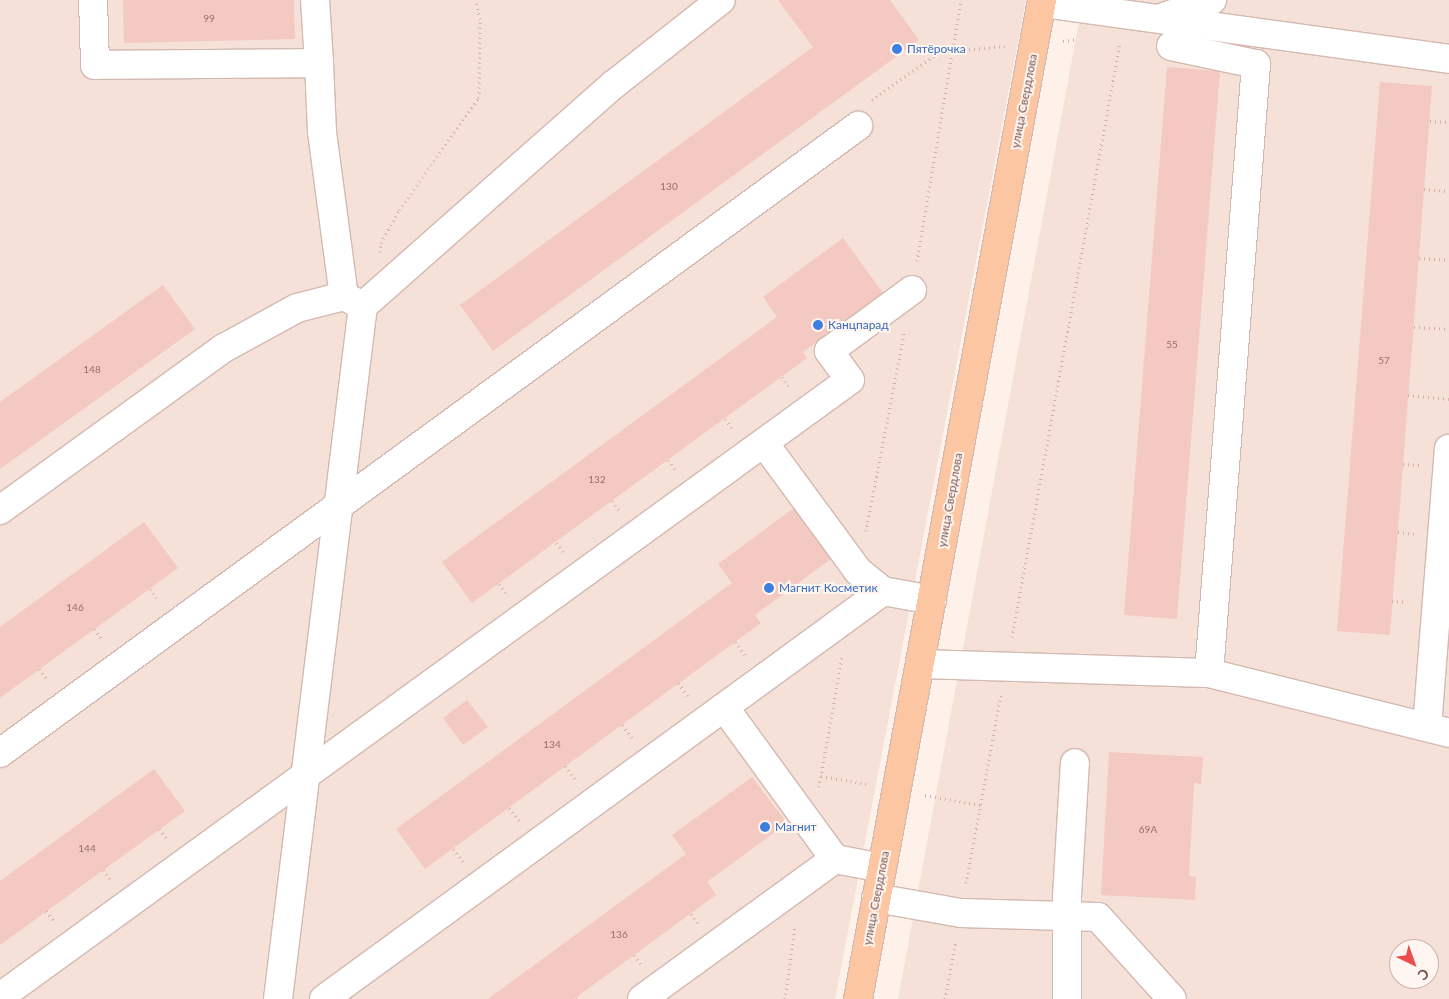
<!DOCTYPE html>
<html>
<head>
<meta charset="utf-8">
<style>
  body { margin:0 }
  #map { position:relative; width:1449px; height:999px; overflow:hidden; background:#fdf1ea; font-family:Lato,sans-serif }
  div>[style] { position:absolute }
  .residential>* { inset:0; background:#f5e1d8 }
  .building>* { inset:0; background:#f3c9c1 }
  .path>* { height:3px; margin-top:-1.5px; transform-origin:0; background:repeating-linear-gradient(90deg,#d9aca3 0 1px,transparent 0 5px) }
  .roads { filter:drop-shadow(1px 0 #d3b9b1) drop-shadow(-1px 0 #d3b9b1) drop-shadow(0 1px #d3b9b1) drop-shadow(0 -1px #d3b9b1) }
  .minor>* { height:28px; margin:-14px; padding:0 14px; transform-origin:14px; border-radius:14px; background:#fff }
  .major>* { height:28px; margin:-14px; padding:0 14px; transform-origin:14px; border-radius:14px; background:#fcc6a2 }
  .dots>* { width:14px; height:14px; translate:-50% -50%; box-sizing:border-box; border:2px solid #fff6f1; border-radius:50% }
  span { translate:-50% -50%; white-space:nowrap; text-align:center; line-height:1.15; -webkit-text-stroke:4px #fff6f1; paint-order:stroke }
  .number-label { font-size:10px; color:#987069 }
  .number-label span { -webkit-text-stroke-width:0 }
  .shop-label { font-size:12px; color:#366cbe }
  .left { translate:0 -50%; text-align:left }
  .street-label { font-size:12px; color:#79524c }
  .north { position:absolute; left:1389px; top:939px; width:50px; height:50px; box-sizing:border-box; background:#fff6f1; border:1px solid #c9b4af; border-radius:50%; rotate:138deg; font-size:14px; font-weight:700; line-height:20px; text-align:center; color:#79524c }
  .north::after { content:''; display:block; margin:auto; width:18px; height:22px; background:#e84e4e; clip-path:polygon(50% 0,100% 100%,50% 72%,0 100%) }
</style>
</head>
<body>
<div id="map">
  <div class="residential">
    <i style="clip-path:polygon(0 0,1026px 0,835px 999px,0 999px)"></i>
    <i style="clip-path:polygon(evenodd,1083px 0,1449px 0,1449px 999px,898px 999px,1083px 0,1399px 949px,1429px 949px,1429px 979px,1399px 979px,1399px 949px)"></i>
  </div>
  <div class="building">
    <i style="clip-path:polygon(123px 0,294px 0,295px 39px,124px 43px)"></i>
    <i style="clip-path:polygon(778px 0,890px 0,919px 40px,493px 351px,460px 305px,813px 47px)"></i>
    <i style="clip-path:polygon(1167px 67px,1220px 71px,1177px 619px,1124px 615px)"></i>
    <i style="clip-path:polygon(1380px 82px,1432px 86px,1390px 635px,1337px 631px)"></i>
    <i style="clip-path:polygon(843px 238px,883px 293px,803px 352px,807px 358px,472px 603px,442px 562px,777px 317px,763px 297px)"></i>
    <i style="clip-path:polygon(163px 285px,195px 329px,0 469px,0 402px)"></i>
    <i style="clip-path:polygon(798px 505px,835px 556px,755px 615px,761px 623px,425px 869px,396px 829px,732px 583px,718px 564px)"></i>
    <i style="clip-path:polygon(144px 522px,178px 568px,0 698px,0 627px)"></i>
    <i style="clip-path:polygon(467px 700px,488px 727px,463px 745px,443px 718px)"></i>
    <i style="clip-path:polygon(1109px 752px,1203px 757px,1201px 784px,1194px 783px,1189px 876px,1196px 877px,1195px 900px,1101px 895px)"></i>
    <i style="clip-path:polygon(154px 769px,185px 811px,0 945px,0 881px)"></i>
    <i style="clip-path:polygon(752px 777px,787px 823px,707px 882px,716px 895px,574px 999px,488px 999px,686px 854px,672px 835px)"></i>
  </div>
  <div class="path">
    <i style="left:1063px;top:41px;width:14px;rotate:-8deg"></i>
    <i style="left:872px;top:100px;width:82px;rotate:-35.6deg"></i>
    <i style="left:939px;top:52px;width:66px;rotate:-5.2deg"></i>
    <i style="left:1430px;top:121px;width:19px;rotate:3deg"></i>
    <i style="left:1424px;top:189px;width:25px;rotate:5deg"></i>
    <i style="left:380px;top:252px;width:9px;rotate:-84deg"></i>
    <i style="left:381px;top:243px;width:38px;rotate:-61deg"></i>
    <i style="left:399px;top:210px;width:138px;rotate:-54.5deg"></i>
    <i style="left:479px;top:98px;width:79px;rotate:-89.3deg"></i>
    <i style="left:480px;top:19px;width:19px;rotate:-102deg"></i>
    <i style="left:1419px;top:258px;width:30px;rotate:4deg"></i>
    <i style="left:917px;top:261px;width:265px;rotate:-80.4deg"></i>
    <i style="left:1414px;top:327px;width:35px;rotate:3deg"></i>
    <i style="left:782px;top:377px;width:14px;rotate:56deg"></i>
    <i style="left:1408px;top:395px;width:41px;rotate:5.6deg"></i>
    <i style="left:725px;top:419px;width:14px;rotate:54deg"></i>
    <i style="left:668px;top:460px;width:12px;rotate:55deg"></i>
    <i style="left:1403px;top:464px;width:17px;rotate:3deg"></i>
    <i style="left:612px;top:501px;width:12px;rotate:55deg"></i>
    <i style="left:866px;top:531px;width:202px;rotate:-79.1deg"></i>
    <i style="left:1398px;top:532px;width:16px;rotate:7deg"></i>
    <i style="left:556px;top:543px;width:11px;rotate:52deg"></i>
    <i style="left:499px;top:584px;width:12px;rotate:55deg"></i>
    <i style="left:150px;top:589px;width:14px;rotate:56deg"></i>
    <i style="left:1392px;top:601px;width:15px;rotate:4deg"></i>
    <i style="left:94px;top:629px;width:15px;rotate:53deg"></i>
    <i style="left:1012px;top:637px;width:604px;rotate:-79.7deg"></i>
    <i style="left:735px;top:642px;width:17px;rotate:54deg"></i>
    <i style="left:39px;top:669px;width:15px;rotate:53deg"></i>
    <i style="left:678px;top:683px;width:17px;rotate:54deg"></i>
    <i style="left:622px;top:725px;width:16px;rotate:52deg"></i>
    <i style="left:565px;top:766px;width:17px;rotate:54deg"></i>
    <i style="left:821px;top:776px;width:47px;rotate:9.9deg"></i>
    <i style="left:819px;top:787px;width:132px;rotate:-80deg"></i>
    <i style="left:925px;top:795px;width:56px;rotate:10.3deg"></i>
    <i style="left:509px;top:808px;width:16px;rotate:52deg"></i>
    <i style="left:159px;top:829px;width:14px;rotate:51deg"></i>
    <i style="left:453px;top:849px;width:16px;rotate:52deg"></i>
    <i style="left:103px;top:870px;width:14px;rotate:54deg"></i>
    <i style="left:966px;top:883px;width:191px;rotate:-79.5deg"></i>
    <i style="left:46px;top:911px;width:15px;rotate:53deg"></i>
    <i style="left:691px;top:914px;width:12px;rotate:55deg"></i>
    <i style="left:634px;top:955px;width:12px;rotate:55deg"></i>
    <i style="left:577px;top:997px;width:3px;rotate:45deg"></i>
    <i style="left:785px;top:999px;width:74px;rotate:-82.2deg"></i>
    <i style="left:945px;top:999px;width:59px;rotate:-79.3deg"></i>
  </div>
  <div class="roads">
    <div class="minor">
      <i style="left:93px;top:0;width:65px;rotate:88.2deg"></i>
      <i style="left:95px;top:65px;width:224px;rotate:-0.5deg"></i>
      <i style="left:319px;top:63px;width:63px;rotate:-93.6deg"></i>
      <i style="left:1042px;top:3px;width:411px;rotate:7.8deg"></i>
      <i style="left:1164px;top:17px;width:51px;rotate:-19.5deg"></i>
      <i style="left:1171px;top:46px;width:87px;rotate:12deg"></i>
      <i style="left:1256px;top:64px;width:611px;rotate:94.41deg"></i>
      <i style="left:319px;top:63px;width:69px;rotate:87.5deg"></i>
      <i style="left:322px;top:132px;width:165px;rotate:82.4deg"></i>
      <i style="left:764px;top:443px;width:159px;rotate:53.7deg"></i>
      <i style="left:858px;top:571px;width:32px;rotate:39deg"></i>
      <i style="left:883px;top:591px;width:50px;rotate:10.4deg"></i>
      <i style="left:0;top:510px;width:276px;rotate:-35.9deg"></i>
      <i style="left:224px;top:348px;width:83px;rotate:-28.7deg"></i>
      <i style="left:297px;top:308px;width:49px;rotate:-14.3deg"></i>
      <i style="left:344px;top:296px;width:21px;rotate:28deg"></i>
      <i style="left:920px;top:664px;width:289px;rotate:1.8deg"></i>
      <i style="left:1209px;top:673px;width:247px;rotate:14deg"></i>
      <i style="left:724px;top:707px;width:188px;rotate:53.9deg"></i>
      <i style="left:835px;top:859px;width:48px;rotate:10.8deg"></i>
      <i style="left:1427px;top:727px;width:279px;rotate:-85.5deg"></i>
      <i style="left:0;top:753px;width:1063px;rotate:-36.16deg"></i>
      <i style="left:876px;top:898px;width:86px;rotate:10deg"></i>
      <i style="left:961px;top:913px;width:137px;rotate:1.7deg"></i>
      <i style="left:1098px;top:917px;width:110px;rotate:47.9deg"></i>
      <i style="left:0;top:997px;width:1050px;rotate:-35.98deg"></i>
      <i style="left:850px;top:380px;width:36px;rotate:-126deg"></i>
      <i style="left:829px;top:351px;width:103px;rotate:-36.3deg"></i>
      <i style="left:278px;top:999px;width:698px;rotate:-83.01deg"></i>
      <i style="left:363px;top:306px;width:334px;rotate:-41.5deg"></i>
      <i style="left:613px;top:85px;width:137px;rotate:-38.2deg"></i>
      <i style="left:324px;top:999px;width:692px;rotate:-36.12deg"></i>
      <i style="left:642px;top:999px;width:238px;rotate:-36deg"></i>
      <i style="left:1067px;top:999px;width:103px;rotate:-90deg"></i>
      <i style="left:1067px;top:896px;width:133px;rotate:-86.6deg"></i>
    </div>
    <div class="major">
      <i style="left:858px;top:999px;width:1016px;rotate:-79.56deg"></i>
    </div>
  </div>
  <div class="dots">
    <i style="left:897px;top:49px;background:#3f7fe0"></i>
    <i style="left:818px;top:325px;background:#3f7fe0"></i>
    <i style="left:769px;top:588px;background:#3f7fe0"></i>
    <i style="left:765px;top:827px;background:#3f7fe0"></i>
  </div>
  <div class="number-label">
    <span style="left:209px;top:19px">99</span>
    <span style="left:669px;top:187px">130</span>
    <span style="left:1172px;top:345px">55</span>
    <span style="left:1384px;top:361px">57</span>
    <span style="left:92px;top:370px">148</span>
    <span style="left:597px;top:480px">132</span>
    <span style="left:75px;top:608px">146</span>
    <span style="left:552px;top:745px">134</span>
    <span style="left:1148px;top:830px">69А</span>
    <span style="left:87px;top:849px">144</span>
    <span style="left:619px;top:935px">136</span>
  </div>
  <div class="shop-label">
    <span class="left" style="left:907px;top:49px">Пятёрочка</span>
    <span class="left" style="left:828px;top:325px">Канцпарад</span>
    <span class="left" style="left:779px;top:588px">Магнит Косметик</span>
    <span class="left" style="left:775px;top:827px">Магнит</span>
  </div>
  <div class="street-label">
    <span style="left:1024px;top:101px;rotate:-79deg">улица Свердлова</span>
    <span style="left:950px;top:500px;rotate:-80deg">улица Свердлова</span>
    <span style="left:876px;top:898px;rotate:-79deg">улица Свердлова</span>
  </div>
  <div class="north">С</div>
</div>
</body>
</html>
